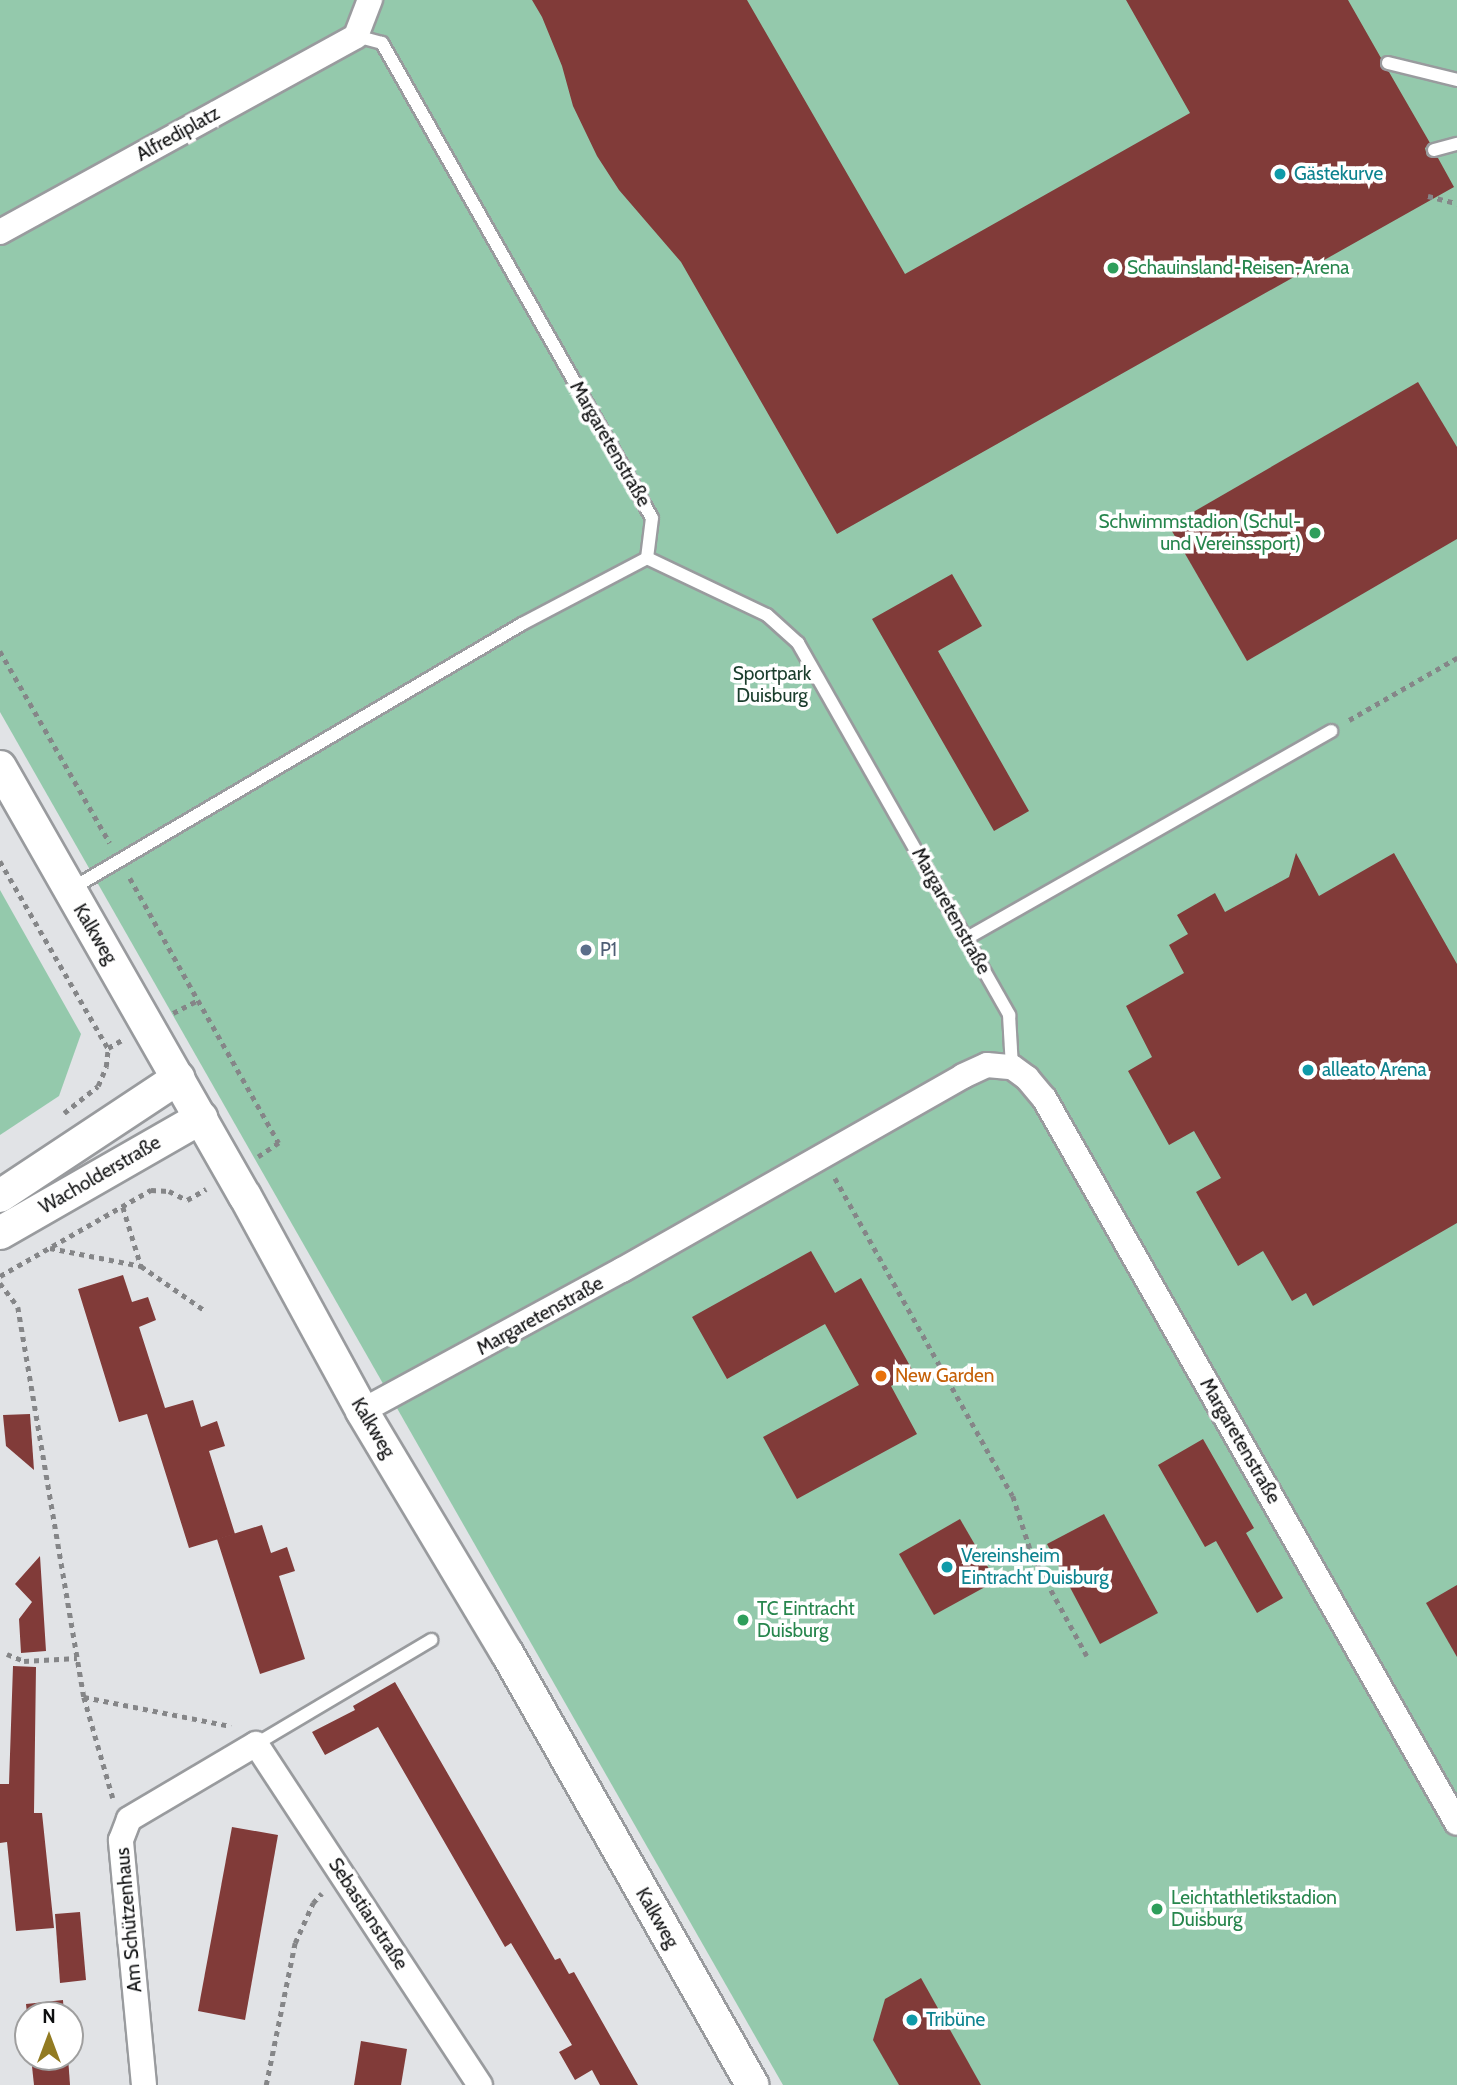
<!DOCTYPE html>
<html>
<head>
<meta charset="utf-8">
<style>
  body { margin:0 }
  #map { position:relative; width:1457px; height:2085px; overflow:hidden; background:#e1e3e6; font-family:Cabin,sans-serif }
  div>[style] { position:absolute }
  .green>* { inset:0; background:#94c9ac }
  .building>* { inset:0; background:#813b39 }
  .path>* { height:4.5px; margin-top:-2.25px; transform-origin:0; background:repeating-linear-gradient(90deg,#858688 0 5px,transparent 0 10px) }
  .roads { filter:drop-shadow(2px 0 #999b9e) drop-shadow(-2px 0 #999b9e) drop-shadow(0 2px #999b9e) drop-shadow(0 -2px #999b9e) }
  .service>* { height:12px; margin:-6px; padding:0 6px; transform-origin:6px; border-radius:6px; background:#fff }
  .minor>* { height:24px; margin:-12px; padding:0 12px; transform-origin:12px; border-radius:12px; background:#fff }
  .tertiary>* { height:32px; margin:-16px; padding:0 16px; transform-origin:16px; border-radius:16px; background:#fff }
  .dots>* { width:19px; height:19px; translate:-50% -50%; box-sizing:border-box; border:4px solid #fff; border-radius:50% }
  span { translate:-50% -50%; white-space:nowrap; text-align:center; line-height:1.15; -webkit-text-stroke:7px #fff; paint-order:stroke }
  .street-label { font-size:19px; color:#0e0f10 }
  .culture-label { font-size:19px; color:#0d838f }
  .left { translate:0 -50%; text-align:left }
  .leisure-label { font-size:19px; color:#27864d }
  .right { translate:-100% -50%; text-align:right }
  .park-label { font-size:19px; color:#193c2b }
  .service-label { font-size:19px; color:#4e5e75 }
  .food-label { font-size:19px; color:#c56008 }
  .north { position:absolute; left:14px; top:2001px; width:70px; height:70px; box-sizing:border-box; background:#fff; border:2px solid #9f9f9f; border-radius:50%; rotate:0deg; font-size:19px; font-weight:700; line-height:28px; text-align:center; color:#0e0f10 }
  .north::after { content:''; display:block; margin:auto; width:24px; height:32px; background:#927b22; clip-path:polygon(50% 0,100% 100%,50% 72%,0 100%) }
</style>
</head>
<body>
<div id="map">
  <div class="green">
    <i style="clip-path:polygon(0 0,1457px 0,1457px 2085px,783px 2085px,0 712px)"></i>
    <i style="clip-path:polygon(0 890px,81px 1034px,59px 1096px,0 1135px)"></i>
  </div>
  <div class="building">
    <i style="clip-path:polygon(532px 0,747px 0,905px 274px,1190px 113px,1126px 0,1348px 0,1381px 58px,1380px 66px,1389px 72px,1430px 143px,1425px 148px,1427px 156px,1438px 158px,1454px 187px,837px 534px,681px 262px,619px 190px,597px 156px,573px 106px,562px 66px,542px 17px)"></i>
    <i style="clip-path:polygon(1418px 382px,1457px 447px,1457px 539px,1247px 661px,1169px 526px)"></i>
    <i style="clip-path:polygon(952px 574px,982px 626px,938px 651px,1029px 811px,994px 831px,872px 619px)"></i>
    <i style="clip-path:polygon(1296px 853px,1319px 896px,1394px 853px,1457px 964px,1457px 1223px,1313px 1306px,1306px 1293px,1292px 1301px,1263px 1251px,1238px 1266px,1196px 1192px,1221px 1178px,1194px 1131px,1169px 1145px,1128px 1071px,1152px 1057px,1126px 1006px,1184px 973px,1169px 945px,1188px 934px,1177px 915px,1215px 893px,1225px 912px,1289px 877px)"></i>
    <i style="clip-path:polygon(811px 1251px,835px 1293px,861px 1278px,914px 1373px,891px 1386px,917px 1434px,797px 1499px,763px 1437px,859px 1385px,825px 1324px,727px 1379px,692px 1317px)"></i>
    <i style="clip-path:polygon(123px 1275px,132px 1302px,148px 1297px,156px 1320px,139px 1327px,165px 1408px,193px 1400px,201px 1427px,217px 1421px,225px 1446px,209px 1451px,235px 1534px,189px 1548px,147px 1414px,119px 1422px,78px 1289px)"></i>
    <i style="clip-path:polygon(30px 1414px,34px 1470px,6px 1446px,3px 1415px)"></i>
    <i style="clip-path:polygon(1203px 1439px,1254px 1528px,1246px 1533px,1283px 1598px,1257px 1613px,1216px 1541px,1205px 1547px,1158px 1465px)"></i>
    <i style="clip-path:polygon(1104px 1514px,1158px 1613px,1100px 1644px,1047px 1544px)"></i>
    <i style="clip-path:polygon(960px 1519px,996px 1581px,934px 1615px,899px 1554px)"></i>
    <i style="clip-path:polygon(262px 1525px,271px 1553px,287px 1547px,295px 1571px,279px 1576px,305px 1659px,260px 1674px,217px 1539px)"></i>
    <i style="clip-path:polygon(40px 1556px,46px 1651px,21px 1653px,19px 1619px,32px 1602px,15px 1584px)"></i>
    <i style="clip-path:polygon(1457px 1585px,1457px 1657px,1426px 1603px)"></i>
    <i style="clip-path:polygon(13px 1666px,36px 1667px,34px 1813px,42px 1813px,54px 1928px,16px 1931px,7px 1842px,0 1843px,0 1784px,9px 1784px)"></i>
    <i style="clip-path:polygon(395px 1682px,555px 1960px,560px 1958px,569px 1974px,574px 1972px,638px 2085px,600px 2085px,592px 2070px,575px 2080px,559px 2052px,572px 2045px,511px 1943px,505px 1947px,378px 1727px,325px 1755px,312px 1732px,355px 1710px,353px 1706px)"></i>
    <i style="clip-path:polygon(232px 1827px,278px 1835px,245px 2020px,198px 2011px)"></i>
    <i style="clip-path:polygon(80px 1912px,86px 1980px,60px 1983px,55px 1914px)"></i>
    <i style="clip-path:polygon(921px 1978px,981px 2085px,899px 2085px,873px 2040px,885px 1999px)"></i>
    <i style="clip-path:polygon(63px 2000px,64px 2015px,28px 2015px,28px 2023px,26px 2004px)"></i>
    <i style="clip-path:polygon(361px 2041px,407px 2049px,401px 2085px,354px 2085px)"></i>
    <i style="clip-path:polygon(31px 2057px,68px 2057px,70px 2085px,34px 2085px)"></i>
  </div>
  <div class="path">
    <i style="left:1428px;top:196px;width:30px;rotate:14deg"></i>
    <i style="left:0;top:651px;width:221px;rotate:60.2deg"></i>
    <i style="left:1349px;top:720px;width:125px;rotate:-29.9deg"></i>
    <i style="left:0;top:861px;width:216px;rotate:60deg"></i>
    <i style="left:130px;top:878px;width:140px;rotate:60.9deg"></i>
    <i style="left:173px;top:1013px;width:28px;rotate:-27deg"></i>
    <i style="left:198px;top:1000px;width:164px;rotate:60.5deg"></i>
    <i style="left:279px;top:1143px;width:25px;rotate:146deg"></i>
    <i style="left:64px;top:1113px;width:43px;rotate:-38.5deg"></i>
    <i style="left:98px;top:1086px;width:21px;rotate:-67deg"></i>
    <i style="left:106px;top:1067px;width:19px;rotate:-84deg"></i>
    <i style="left:108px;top:1048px;width:16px;rotate:-30deg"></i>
    <i style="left:835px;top:1178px;width:364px;rotate:60.8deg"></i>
    <i style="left:1013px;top:1496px;width:62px;rotate:72.1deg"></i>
    <i style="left:1032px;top:1555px;width:115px;rotate:61.4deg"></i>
    <i style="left:123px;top:1207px;width:62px;rotate:73deg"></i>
    <i style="left:50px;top:1248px;width:93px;rotate:11.2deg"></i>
    <i style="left:141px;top:1266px;width:77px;rotate:34.9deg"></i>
    <i style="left:0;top:1276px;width:174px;rotate:-29.7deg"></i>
    <i style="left:151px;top:1190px;width:18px;rotate:3deg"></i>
    <i style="left:169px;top:1191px;width:20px;rotate:27deg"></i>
    <i style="left:187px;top:1200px;width:22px;rotate:-30deg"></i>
    <i style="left:0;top:1283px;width:30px;rotate:53deg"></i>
    <i style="left:18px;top:1307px;width:396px;rotate:80.4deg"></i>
    <i style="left:84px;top:1697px;width:105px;rotate:74deg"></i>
    <i style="left:7px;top:1654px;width:18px;rotate:22deg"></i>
    <i style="left:24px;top:1661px;width:53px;rotate:-3.2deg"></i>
    <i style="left:84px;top:1697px;width:150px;rotate:11.2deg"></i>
    <i style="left:266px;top:2085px;width:145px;rotate:-78.5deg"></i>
    <i style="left:295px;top:1943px;width:44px;rotate:-65.8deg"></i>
    <i style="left:313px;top:1903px;width:13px;rotate:-48deg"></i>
  </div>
  <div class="roads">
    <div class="service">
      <i style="left:356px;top:36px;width:27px;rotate:15deg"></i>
      <i style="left:382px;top:43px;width:546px;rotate:60.39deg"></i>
      <i style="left:652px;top:518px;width:40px;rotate:97.1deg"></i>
      <i style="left:647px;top:558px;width:133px;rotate:25.4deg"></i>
      <i style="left:767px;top:615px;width:42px;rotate:42.1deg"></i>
      <i style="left:798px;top:643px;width:428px;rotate:60.4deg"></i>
      <i style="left:1009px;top:1015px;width:52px;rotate:86.7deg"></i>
      <i style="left:1388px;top:63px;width:71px;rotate:13.8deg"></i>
      <i style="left:1434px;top:150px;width:24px;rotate:-15deg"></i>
      <i style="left:71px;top:889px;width:523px;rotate:-30.44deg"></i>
      <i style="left:522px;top:624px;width:141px;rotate:-27.8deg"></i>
      <i style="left:967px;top:938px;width:419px;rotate:-29.6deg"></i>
      <i style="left:256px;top:1744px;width:204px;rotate:-30.7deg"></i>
    </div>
    <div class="minor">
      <i style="left:0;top:232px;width:406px;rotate:-28.8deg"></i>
      <i style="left:356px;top:36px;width:39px;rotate:-69deg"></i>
      <i style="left:362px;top:1411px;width:296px;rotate:-28.5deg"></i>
      <i style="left:622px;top:1270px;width:392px;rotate:-29.6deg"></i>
      <i style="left:963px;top:1076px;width:26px;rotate:-25deg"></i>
      <i style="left:987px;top:1065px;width:25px;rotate:5deg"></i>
      <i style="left:1012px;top:1067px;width:19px;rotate:36deg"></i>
      <i style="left:1027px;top:1078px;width:26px;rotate:50deg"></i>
      <i style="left:1044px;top:1098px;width:834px;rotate:60.33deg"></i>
      <i style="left:144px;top:2085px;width:246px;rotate:-95.4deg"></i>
      <i style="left:121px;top:1840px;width:22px;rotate:-69deg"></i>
      <i style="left:129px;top:1819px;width:147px;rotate:-30.6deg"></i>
      <i style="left:256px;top:1744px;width:408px;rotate:56.7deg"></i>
    </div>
    <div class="tertiary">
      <i style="left:0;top:767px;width:494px;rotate:60.3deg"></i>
      <i style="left:245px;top:1196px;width:245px;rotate:61.4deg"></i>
      <i style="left:362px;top:1411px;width:282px;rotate:59.1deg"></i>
      <i style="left:507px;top:1653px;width:497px;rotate:60.4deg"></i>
      <i style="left:0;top:1196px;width:214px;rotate:-33.5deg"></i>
      <i style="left:0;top:1233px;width:232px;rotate:-29.8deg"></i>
    </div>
  </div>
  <div class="dots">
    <i style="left:1280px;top:174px;background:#0f9aa8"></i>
    <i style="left:1113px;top:268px;background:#2e9e5b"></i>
    <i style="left:1315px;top:533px;background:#2e9e5b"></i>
    <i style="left:586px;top:950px;background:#5c6f8a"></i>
    <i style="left:1308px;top:1070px;background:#0f9aa8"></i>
    <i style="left:881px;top:1376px;background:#e8710a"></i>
    <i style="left:947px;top:1567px;background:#0f9aa8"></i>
    <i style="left:743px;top:1620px;background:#2e9e5b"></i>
    <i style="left:1157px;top:1909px;background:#2e9e5b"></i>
    <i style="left:912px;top:2020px;background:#0f9aa8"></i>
  </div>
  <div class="street-label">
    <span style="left:178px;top:134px;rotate:-29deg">Alfrediplatz</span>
    <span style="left:610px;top:444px;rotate:60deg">Margaretenstraße</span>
    <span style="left:951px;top:911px;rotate:61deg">Margaretenstraße</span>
    <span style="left:95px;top:934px;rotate:59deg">Kalkweg</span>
    <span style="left:100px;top:1175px;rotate:-30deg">Wacholderstraße</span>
    <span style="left:540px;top:1316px;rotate:-29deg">Margaretenstraße</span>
    <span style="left:373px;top:1428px;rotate:59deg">Kalkweg</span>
    <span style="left:1240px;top:1441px;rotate:60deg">Margaretenstraße</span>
    <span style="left:368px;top:1914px;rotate:57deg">Sebastianstraße</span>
    <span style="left:657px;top:1918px;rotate:60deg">Kalkweg</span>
    <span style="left:129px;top:1920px;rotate:-95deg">Am Schützenhaus</span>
  </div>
  <div class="culture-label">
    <span class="left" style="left:1294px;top:174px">Gästekurve</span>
    <span class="left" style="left:1322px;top:1070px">alleato Arena</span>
    <span class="left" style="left:961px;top:1567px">Vereinsheim<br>Eintracht Duisburg</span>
    <span class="left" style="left:926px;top:2020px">Tribüne</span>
  </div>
  <div class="leisure-label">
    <span class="left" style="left:1127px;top:268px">Schauinsland-Reisen-Arena</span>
    <span class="right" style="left:1301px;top:533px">Schwimmstadion (Schul-<br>und Vereinssport)</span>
    <span class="left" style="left:757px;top:1620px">TC Eintracht<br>Duisburg</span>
    <span class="left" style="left:1171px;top:1909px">Leichtathletikstadion<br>Duisburg</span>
  </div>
  <div class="park-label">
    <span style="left:772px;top:685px">Sportpark<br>Duisburg</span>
  </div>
  <div class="service-label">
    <span class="left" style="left:600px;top:950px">P1</span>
  </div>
  <div class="food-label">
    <span class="left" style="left:895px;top:1376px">New Garden</span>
  </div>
  <div class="north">N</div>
</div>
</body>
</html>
